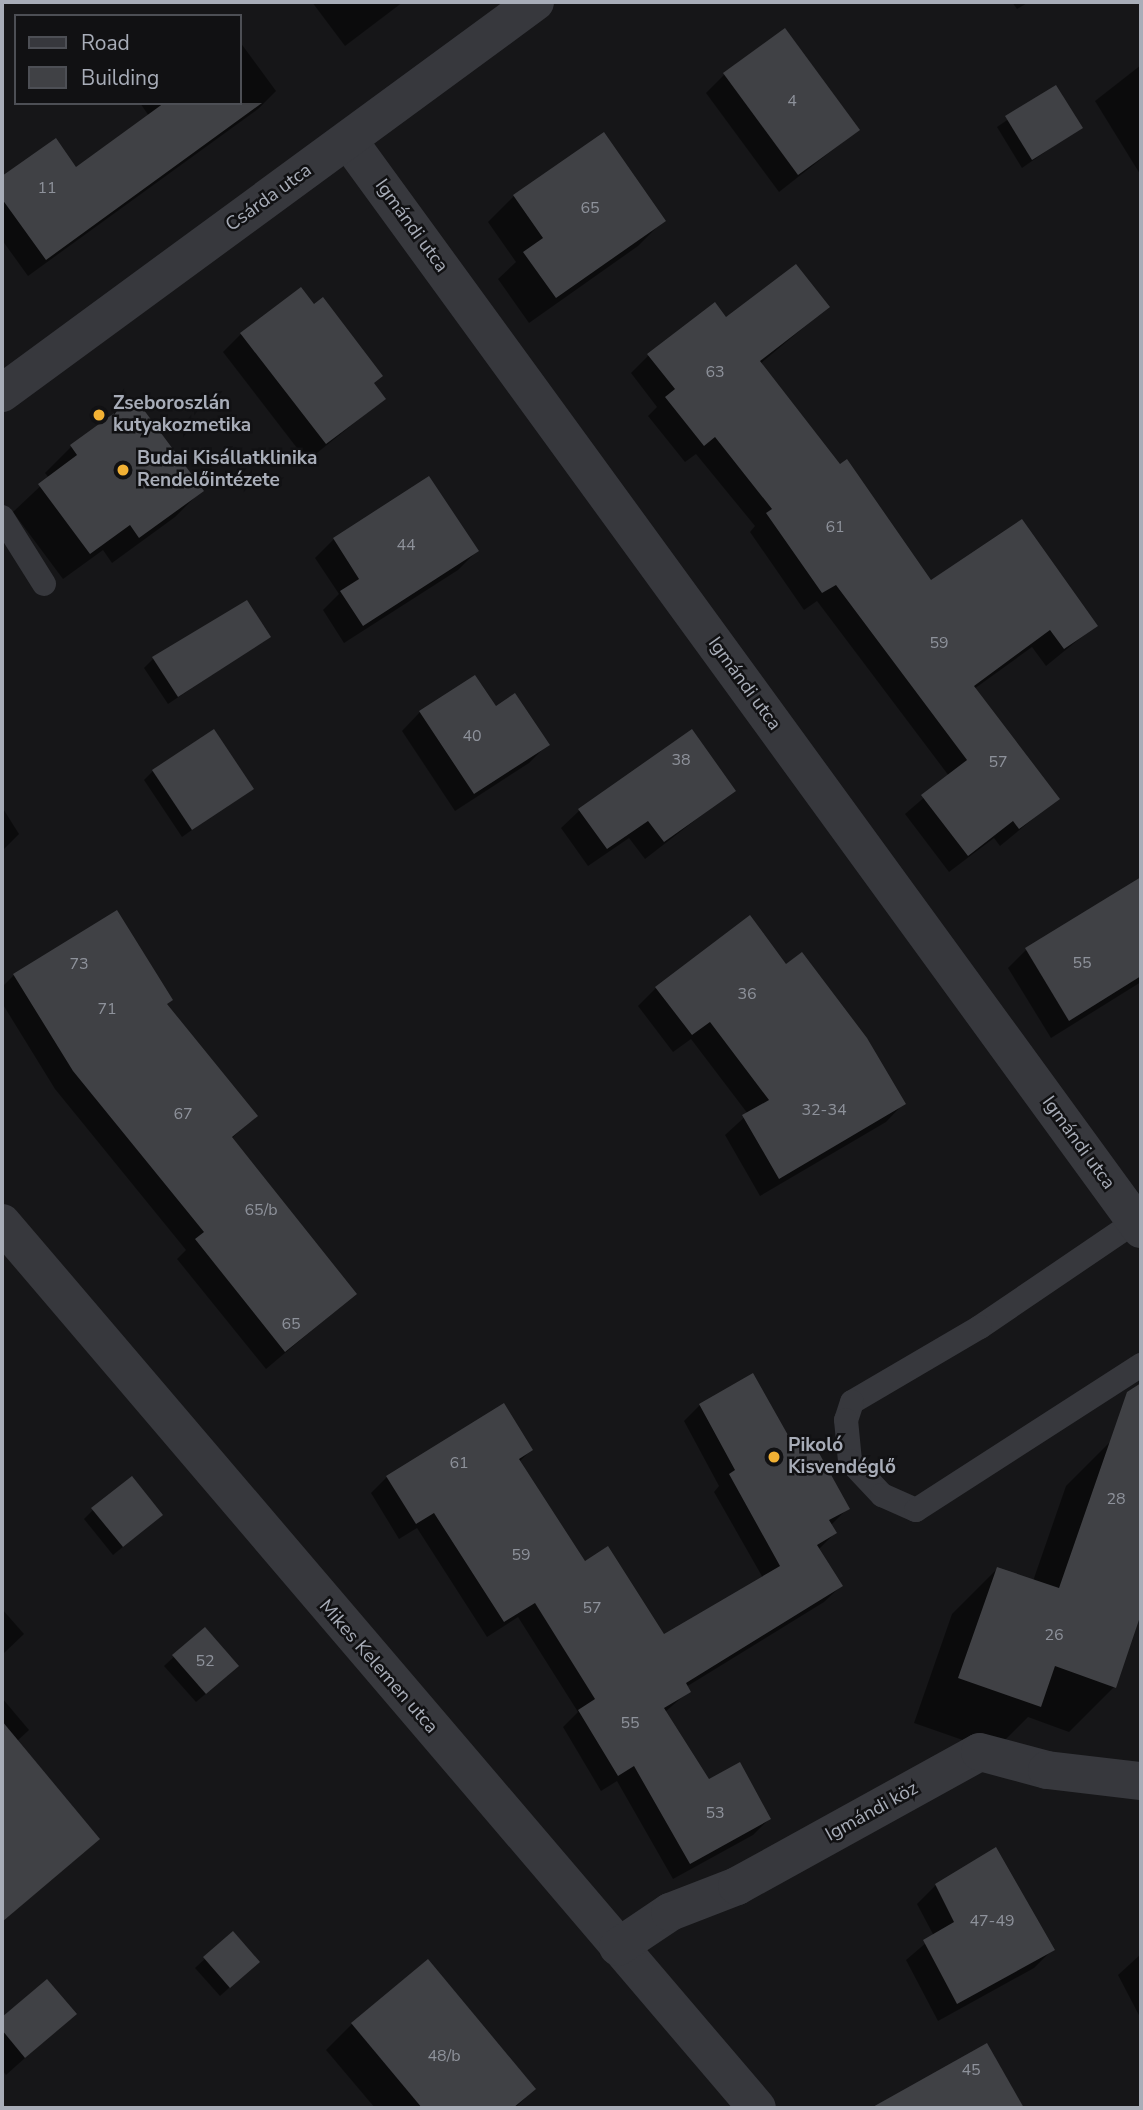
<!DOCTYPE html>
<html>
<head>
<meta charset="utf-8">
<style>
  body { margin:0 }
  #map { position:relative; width:1143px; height:2110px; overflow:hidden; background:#161618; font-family:"Nunito Sans",sans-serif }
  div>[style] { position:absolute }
  .shadow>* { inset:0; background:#0007 }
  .building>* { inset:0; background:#404145 }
  .service>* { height:24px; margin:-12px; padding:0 12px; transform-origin:12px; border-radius:12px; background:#37383d }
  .minor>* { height:38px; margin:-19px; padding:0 19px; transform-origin:19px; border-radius:19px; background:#37383d }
  .dots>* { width:19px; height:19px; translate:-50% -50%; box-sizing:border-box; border:4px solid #111113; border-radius:50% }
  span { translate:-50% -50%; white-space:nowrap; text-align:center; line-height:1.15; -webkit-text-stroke:5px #111113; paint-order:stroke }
  .number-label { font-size:16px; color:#8e929b }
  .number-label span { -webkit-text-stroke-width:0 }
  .street-label { font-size:19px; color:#a8adb8 }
  .poi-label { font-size:19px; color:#a8adb8; font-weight:700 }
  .left { translate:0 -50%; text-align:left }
  .frame { position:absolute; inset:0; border:4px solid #a8adb8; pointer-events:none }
  .legend { position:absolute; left:14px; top:14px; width:228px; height:91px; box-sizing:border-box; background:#111113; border:2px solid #4d4f55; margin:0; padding:9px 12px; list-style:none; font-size:21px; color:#a8adb8 }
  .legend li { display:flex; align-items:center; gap:14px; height:35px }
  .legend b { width:35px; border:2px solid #4d4f55 }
</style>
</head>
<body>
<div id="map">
  <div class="shadow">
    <i style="clip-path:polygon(312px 2px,403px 2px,345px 46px)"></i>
    <i style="clip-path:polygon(1012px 2px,1029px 2px,1017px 9px)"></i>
    <i style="clip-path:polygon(240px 42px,276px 91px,258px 109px,28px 276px,2px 240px,2px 179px,55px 140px,76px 169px,149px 116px,140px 103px,240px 103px)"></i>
    <i style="clip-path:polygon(1141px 65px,1141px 174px,1140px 174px,1095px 101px)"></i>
    <i style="clip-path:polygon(724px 75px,858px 130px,779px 192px,706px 93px)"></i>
    <i style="clip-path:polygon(1055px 87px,1081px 127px,1022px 168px,997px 127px)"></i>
    <i style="clip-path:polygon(514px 196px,664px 220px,638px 246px,529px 323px,498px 279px,516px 262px,488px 222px)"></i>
    <i style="clip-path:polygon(828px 307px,760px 364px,930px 582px,1095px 626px,1046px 666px,1032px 647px,974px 689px,1057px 799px,1000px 846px,994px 838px,949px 872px,905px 814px,949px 776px,817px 601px,804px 610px,750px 532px,755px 526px,696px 454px,685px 462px,648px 416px,657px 407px,631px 373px,648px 356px,726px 319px)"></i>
    <i style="clip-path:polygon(241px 334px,372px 384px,384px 399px,307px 461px,223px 352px)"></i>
    <i style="clip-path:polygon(71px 447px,201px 491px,175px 517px,112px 563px,103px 550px,63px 579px,13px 512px,49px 478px,45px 473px)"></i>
    <i style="clip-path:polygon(428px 478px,477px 551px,458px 570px,344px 643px,323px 610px,339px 594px,315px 558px,334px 539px)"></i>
    <i style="clip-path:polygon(269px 637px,168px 704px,144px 668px,153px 659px)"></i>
    <i style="clip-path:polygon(495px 708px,547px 745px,529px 763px,455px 811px,402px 731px,420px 712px)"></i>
    <i style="clip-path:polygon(153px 771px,251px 788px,182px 837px,144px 780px)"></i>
    <i style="clip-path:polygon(734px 790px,645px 859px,629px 838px,588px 866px,561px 828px,580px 810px)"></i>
    <i style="clip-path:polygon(2px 807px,19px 834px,2px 851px)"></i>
    <i style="clip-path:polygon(1141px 879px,1141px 982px,1051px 1038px,1008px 968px,1026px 950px)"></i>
    <i style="clip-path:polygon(14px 975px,166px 1005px,256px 1116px,231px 1139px,355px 1294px,266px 1369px,177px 1259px,186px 1250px,55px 1089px,2px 1003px,2px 987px)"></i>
    <i style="clip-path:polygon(656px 988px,904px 1103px,886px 1122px,760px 1196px,725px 1135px,748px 1114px,691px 1039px,673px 1052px,638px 1006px)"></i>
    <i style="clip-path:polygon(700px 1405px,793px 1446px,848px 1508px,830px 1526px,835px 1533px,818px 1550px,841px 1586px,824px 1602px,686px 1687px,689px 1691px,665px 1712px,708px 1782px,769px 1819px,753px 1835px,673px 1879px,617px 1781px,601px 1791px,563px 1727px,578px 1712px,518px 1617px,487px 1637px,417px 1528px,399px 1539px,371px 1493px,387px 1477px,531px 1450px,519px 1462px,584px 1564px,663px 1637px,763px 1578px,714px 1492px,719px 1486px,684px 1421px)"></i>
    <i style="clip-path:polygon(1111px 1441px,1141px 1452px,1141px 1609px,1114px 1687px,1069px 1732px,1028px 1717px,994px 1751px,914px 1723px,952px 1614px,997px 1569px,1033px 1581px,1066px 1486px)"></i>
    <i style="clip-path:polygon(93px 1510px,151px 1524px,113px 1555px,84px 1519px)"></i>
    <i style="clip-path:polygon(2px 1609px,24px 1634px,2px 1655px)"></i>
    <i style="clip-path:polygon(204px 1629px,228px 1675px,196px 1702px,164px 1666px)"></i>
    <i style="clip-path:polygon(2px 1698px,29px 1730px,2px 1755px)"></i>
    <i style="clip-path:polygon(50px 1782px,97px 1839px,2px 1922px,2px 1823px)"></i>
    <i style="clip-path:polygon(936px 1885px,1052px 1950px,1034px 1968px,938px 2021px,906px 1960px,934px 1936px,917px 1904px)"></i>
    <i style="clip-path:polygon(233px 1933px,248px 1971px,220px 1996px,195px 1968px)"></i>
    <i style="clip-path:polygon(1141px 1954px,1141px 2019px,1118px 1975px)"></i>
    <i style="clip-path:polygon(47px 1982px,74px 2014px,6px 2075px,2px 2070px,2px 2019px)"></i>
    <i style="clip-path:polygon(352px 2024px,534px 2089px,515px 2108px,375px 2108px,326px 2050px)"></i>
    <i style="clip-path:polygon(986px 2045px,1022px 2108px,882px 2108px,892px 2098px)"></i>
  </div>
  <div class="building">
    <i style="clip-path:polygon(785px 28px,860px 130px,798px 175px,723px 73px)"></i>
    <i style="clip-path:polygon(1056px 85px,1083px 128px,1032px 160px,1005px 116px)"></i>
    <i style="clip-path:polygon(164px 103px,262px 103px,46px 260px,2px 199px,2px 176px,56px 138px,76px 167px)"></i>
    <i style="clip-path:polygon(604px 132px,666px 221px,556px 298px,523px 252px,543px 238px,513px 195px)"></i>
    <i style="clip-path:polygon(796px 264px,830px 307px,760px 361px,840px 464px,847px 459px,931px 580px,1022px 519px,1098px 626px,1064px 649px,1050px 630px,974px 686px,1060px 799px,1019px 829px,1013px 821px,968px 856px,921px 795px,967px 760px,836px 585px,822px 593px,766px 513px,772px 509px,715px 437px,704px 446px,665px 397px,675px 389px,647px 354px,715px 302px,726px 317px)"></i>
    <i style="clip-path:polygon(301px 287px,314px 304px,323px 297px,383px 376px,374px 383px,386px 399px,326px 444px,240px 333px)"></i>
    <i style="clip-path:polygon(135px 398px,204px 491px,139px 538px,130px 525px,90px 554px,38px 484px,77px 455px,70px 445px)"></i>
    <i style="clip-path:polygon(429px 476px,479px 551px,363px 626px,340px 591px,359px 579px,333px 538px)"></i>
    <i style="clip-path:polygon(247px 600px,271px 637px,178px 697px,152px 657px)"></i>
    <i style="clip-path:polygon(475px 675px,496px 706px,515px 693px,550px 745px,474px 794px,419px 711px)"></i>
    <i style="clip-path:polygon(214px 729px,254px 789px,192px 830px,152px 770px)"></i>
    <i style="clip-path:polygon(692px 729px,736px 791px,664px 842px,648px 821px,607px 849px,578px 809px)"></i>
    <i style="clip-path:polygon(1141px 877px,1141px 976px,1069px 1021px,1025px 948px)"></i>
    <i style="clip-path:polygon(117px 910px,173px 1000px,167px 1004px,258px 1116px,232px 1137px,357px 1294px,285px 1352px,195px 1239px,204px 1232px,73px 1071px,13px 974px)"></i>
    <i style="clip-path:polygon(750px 915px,786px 964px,802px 952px,867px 1038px,906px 1104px,779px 1179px,742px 1115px,769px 1100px,710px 1022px,692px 1035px,655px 987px)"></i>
    <i style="clip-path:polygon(753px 1373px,793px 1444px,809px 1435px,850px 1509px,829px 1520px,837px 1533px,817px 1545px,843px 1586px,686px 1683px,691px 1692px,664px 1708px,709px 1779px,740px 1762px,771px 1819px,690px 1864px,634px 1766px,618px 1776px,578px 1710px,595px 1699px,535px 1603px,504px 1622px,434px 1513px,416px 1524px,386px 1476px,504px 1403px,533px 1450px,519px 1459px,585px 1561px,608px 1546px,664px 1634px,780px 1566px,729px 1474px,735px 1470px,699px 1404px)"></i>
    <i style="clip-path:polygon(1141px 1383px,1141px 1614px,1116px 1688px,1055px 1666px,1041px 1707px,958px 1678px,997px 1567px,1059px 1588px,1127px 1392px)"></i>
    <i style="clip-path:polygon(132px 1476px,163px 1515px,123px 1547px,91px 1508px)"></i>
    <i style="clip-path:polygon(205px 1627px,239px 1666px,206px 1694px,172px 1655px)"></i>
    <i style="clip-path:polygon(2px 1721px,100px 1839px,2px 1922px)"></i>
    <i style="clip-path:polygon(996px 1847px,1055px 1950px,957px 2004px,923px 1940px,954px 1922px,935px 1884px)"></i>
    <i style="clip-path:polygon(233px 1931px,260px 1962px,230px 1988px,203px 1957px)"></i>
    <i style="clip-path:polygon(428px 1959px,536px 2089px,513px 2108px,422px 2108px,351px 2023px)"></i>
    <i style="clip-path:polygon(47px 1979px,77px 2014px,25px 2058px,2px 2030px,2px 2017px)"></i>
    <i style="clip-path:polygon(987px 2043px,1024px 2108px,871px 2108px)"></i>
  </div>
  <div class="service">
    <i style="left:2px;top:517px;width:79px;rotate:57.9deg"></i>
    <i style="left:1136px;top:1221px;width:189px;rotate:145.8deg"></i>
    <i style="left:980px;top:1327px;width:148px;rotate:149.6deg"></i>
    <i style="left:852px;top:1402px;width:19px;rotate:108deg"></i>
    <i style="left:846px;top:1420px;width:41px;rotate:84.4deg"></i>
    <i style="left:850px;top:1461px;width:47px;rotate:46.7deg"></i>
    <i style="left:882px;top:1495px;width:37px;rotate:24deg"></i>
    <i style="left:916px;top:1510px;width:268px;rotate:-32.8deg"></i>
  </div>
  <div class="minor">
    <i style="left:348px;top:140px;width:1347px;rotate:53.94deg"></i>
    <i style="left:2px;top:393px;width:661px;rotate:-36.26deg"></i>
    <i style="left:2px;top:1223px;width:1163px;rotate:49.53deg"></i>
    <i style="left:618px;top:1947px;width:63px;rotate:-33.9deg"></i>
    <i style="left:670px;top:1912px;width:72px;rotate:-21.2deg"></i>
    <i style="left:737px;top:1886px;width:277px;rotate:-28.9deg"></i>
    <i style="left:980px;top:1752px;width:69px;rotate:15deg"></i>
    <i style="left:1047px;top:1770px;width:95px;rotate:6.7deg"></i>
  </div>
  <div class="dots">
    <i style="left:99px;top:415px;background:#f2b134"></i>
    <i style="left:123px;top:470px;background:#f2b134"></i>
    <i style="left:774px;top:1457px;background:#f2b134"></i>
  </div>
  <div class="number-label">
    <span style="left:792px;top:101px">4</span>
    <span style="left:47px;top:188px">11</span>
    <span style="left:590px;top:208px">65</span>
    <span style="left:715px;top:372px">63</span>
    <span style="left:835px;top:527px">61</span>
    <span style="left:406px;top:545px">44</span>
    <span style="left:939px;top:643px">59</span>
    <span style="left:472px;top:736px">40</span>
    <span style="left:681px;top:760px">38</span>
    <span style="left:998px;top:762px">57</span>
    <span style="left:1082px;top:963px">55</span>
    <span style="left:79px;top:964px">73</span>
    <span style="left:747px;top:994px">36</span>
    <span style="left:107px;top:1009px">71</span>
    <span style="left:824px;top:1110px">32-34</span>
    <span style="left:183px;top:1114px">67</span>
    <span style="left:261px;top:1210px">65/b</span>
    <span style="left:291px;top:1324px">65</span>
    <span style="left:459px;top:1463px">61</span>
    <span style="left:1116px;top:1499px">28</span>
    <span style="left:521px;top:1555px">59</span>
    <span style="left:592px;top:1608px">57</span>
    <span style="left:1054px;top:1635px">26</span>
    <span style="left:205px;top:1661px">52</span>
    <span style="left:630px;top:1723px">55</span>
    <span style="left:715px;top:1813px">53</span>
    <span style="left:992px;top:1921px">47-49</span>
    <span style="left:444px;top:2056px">48/b</span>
    <span style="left:971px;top:2070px">45</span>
  </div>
  <div class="street-label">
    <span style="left:269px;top:198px;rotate:-36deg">Csárda utca</span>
    <span style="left:411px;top:226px;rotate:54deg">Igmándi utca</span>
    <span style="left:744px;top:684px;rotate:54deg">Igmándi utca</span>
    <span style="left:1078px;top:1143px;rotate:54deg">Igmándi utca</span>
    <span style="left:378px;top:1667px;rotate:49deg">Mikes Kelemen utca</span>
    <span style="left:872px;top:1812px;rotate:-29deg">Igmándi köz</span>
  </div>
  <div class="poi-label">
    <span class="left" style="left:113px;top:415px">Zseboroszlán<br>kutyakozmetika</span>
    <span class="left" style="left:137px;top:470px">Budai Kisállatklinika<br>Rendelőintézete</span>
    <span class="left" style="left:788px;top:1457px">Pikoló<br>Kisvendéglő</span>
  </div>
  <div class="frame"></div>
  <ul class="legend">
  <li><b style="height:9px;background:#37383d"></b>Road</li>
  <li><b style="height:19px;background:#404145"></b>Building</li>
  </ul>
</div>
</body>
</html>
